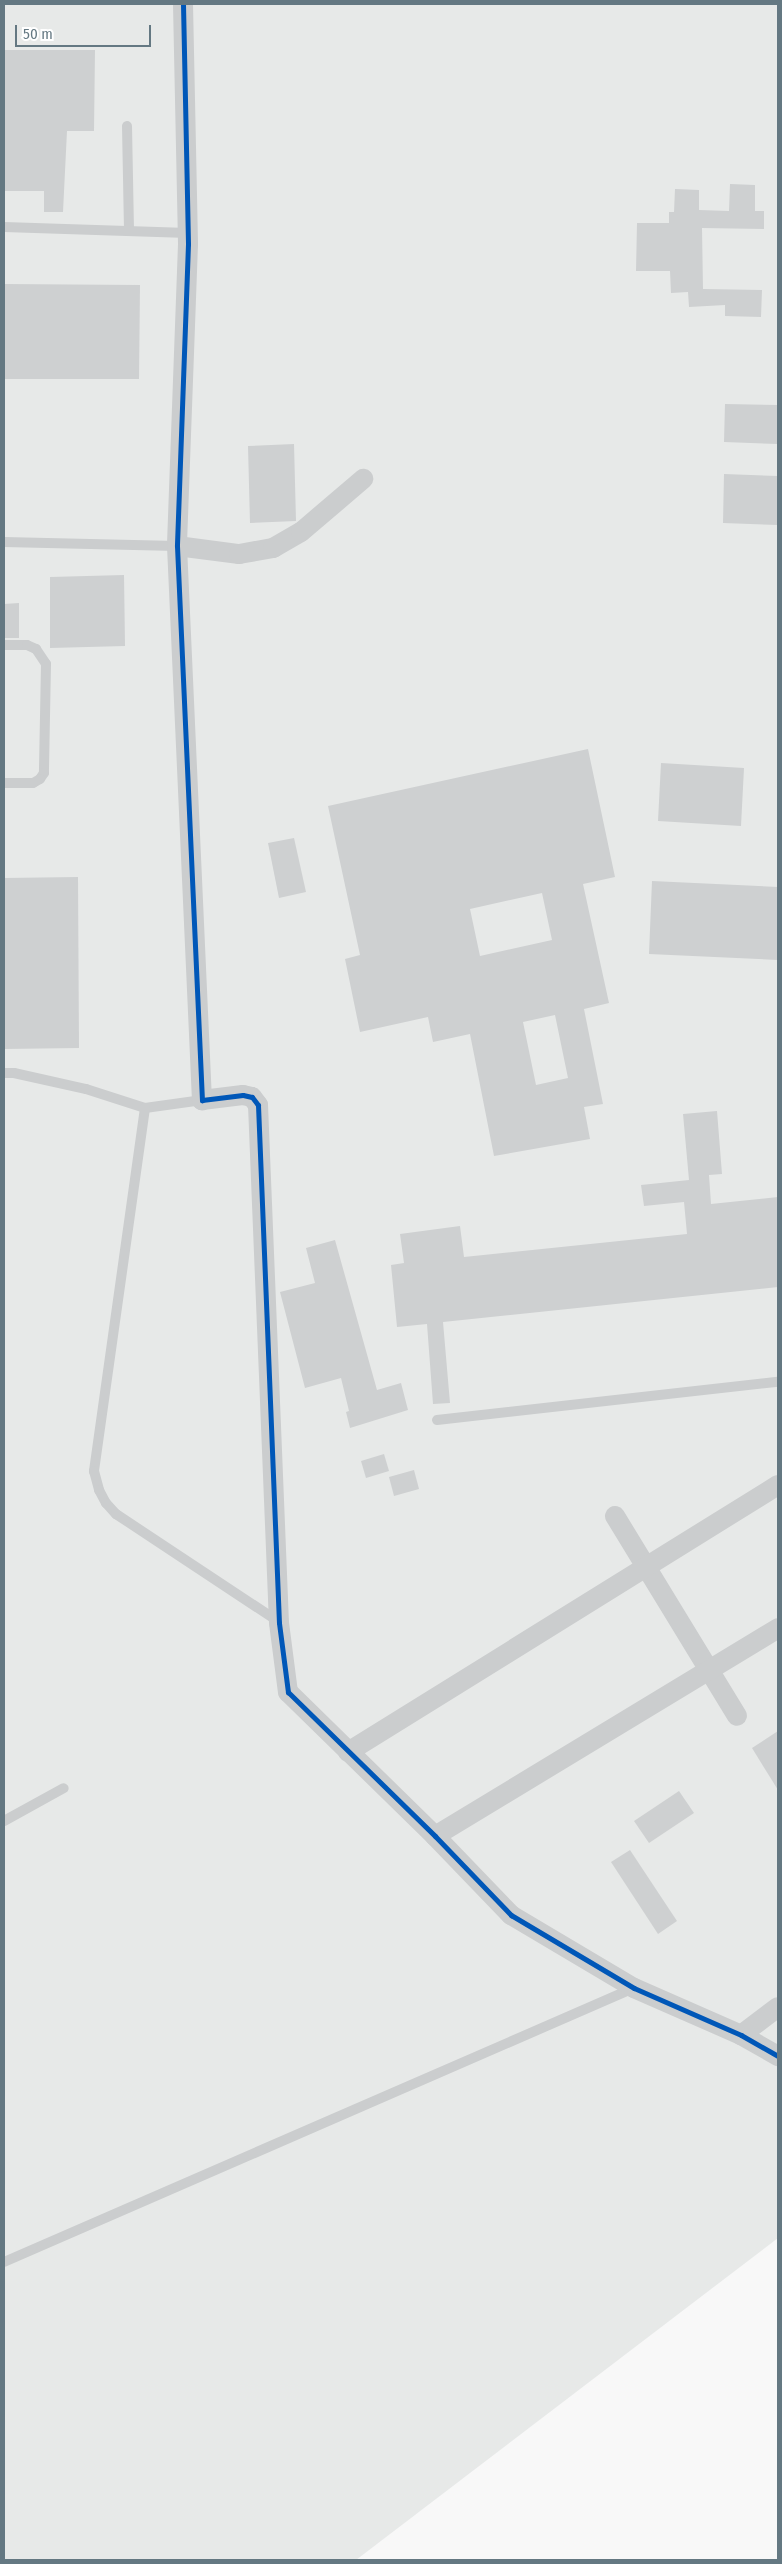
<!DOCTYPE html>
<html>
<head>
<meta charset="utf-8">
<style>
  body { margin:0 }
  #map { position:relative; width:782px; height:2564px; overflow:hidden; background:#f8f8f8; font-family:"Fira Sans Condensed",sans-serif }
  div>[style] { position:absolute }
  .built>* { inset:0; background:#e7e9e8 }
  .building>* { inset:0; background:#ced0d1 }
  .service>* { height:10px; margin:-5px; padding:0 5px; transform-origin:5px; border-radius:5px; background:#cbcdce }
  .minor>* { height:20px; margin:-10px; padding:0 10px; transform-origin:10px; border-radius:10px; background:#cbcdce }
  .cycleway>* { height:5px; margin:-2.5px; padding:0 2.5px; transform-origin:2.5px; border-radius:2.5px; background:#0057b8 }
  span { translate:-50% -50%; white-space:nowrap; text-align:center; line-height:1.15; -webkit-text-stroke:5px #fff; paint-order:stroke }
  .frame { position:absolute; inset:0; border:5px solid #647882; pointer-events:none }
  .scale { position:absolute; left:15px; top:25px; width:136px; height:22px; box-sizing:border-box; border:2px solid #647882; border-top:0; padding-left:6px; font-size:15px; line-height:18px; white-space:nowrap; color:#647882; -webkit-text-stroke:4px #fff; paint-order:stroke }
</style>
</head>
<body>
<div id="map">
  <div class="built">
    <i style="clip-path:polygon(4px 4px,778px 4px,778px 2238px,356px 2560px,4px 2560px)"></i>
  </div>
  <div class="building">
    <i style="clip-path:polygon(4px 50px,95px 50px,94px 131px,67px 131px,63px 212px,44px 212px,44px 191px,4px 191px)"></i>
    <i style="clip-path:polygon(730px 184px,755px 185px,755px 211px,764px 211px,764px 229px,702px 228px,703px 289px,762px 290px,761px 317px,725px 316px,725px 305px,689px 307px,688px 292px,671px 293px,670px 271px,636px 271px,637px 223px,669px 223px,669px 212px,674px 212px,675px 189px,699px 190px,699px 210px,729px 211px)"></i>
    <i style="clip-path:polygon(4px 284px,140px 285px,139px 379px,4px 379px)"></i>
    <i style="clip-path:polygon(725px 404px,778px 405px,778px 444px,724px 442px)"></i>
    <i style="clip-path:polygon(294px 444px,296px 521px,250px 523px,248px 446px)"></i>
    <i style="clip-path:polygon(724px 474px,778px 476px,778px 525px,723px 523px)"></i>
    <i style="clip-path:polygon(124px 575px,125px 646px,50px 648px,50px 577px)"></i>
    <i style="clip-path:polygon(19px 603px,19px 638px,4px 638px,4px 604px)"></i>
    <i style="clip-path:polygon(evenodd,588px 749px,615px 877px,583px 884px,609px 1003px,584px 1009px,603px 1104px,584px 1107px,590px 1139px,494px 1156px,470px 1034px,433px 1042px,428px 1017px,360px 1032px,345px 959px,360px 955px,328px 806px,588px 749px,542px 893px,552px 940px,480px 956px,470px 909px,542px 893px,588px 749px,555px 1015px,568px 1078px,536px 1085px,523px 1022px,555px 1015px)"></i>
    <i style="clip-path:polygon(661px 763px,744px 768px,741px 826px,658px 821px)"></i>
    <i style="clip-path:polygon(294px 838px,306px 892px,279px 898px,268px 843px)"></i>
    <i style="clip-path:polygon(78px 877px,79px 1048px,4px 1049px,4px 878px)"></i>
    <i style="clip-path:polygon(652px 881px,778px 887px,778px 960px,649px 954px)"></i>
    <i style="clip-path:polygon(717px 1111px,722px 1174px,709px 1175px,711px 1204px,778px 1197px,778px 1287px,443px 1322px,450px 1403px,433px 1404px,427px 1324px,397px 1327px,391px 1265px,404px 1263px,400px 1234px,460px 1226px,464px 1257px,687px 1234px,684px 1202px,644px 1206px,641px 1185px,689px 1180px,683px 1114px)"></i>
    <i style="clip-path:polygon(335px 1240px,377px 1390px,401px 1383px,408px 1410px,350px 1428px,346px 1412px,349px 1411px,341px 1378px,305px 1388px,280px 1292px,315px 1283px,306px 1248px)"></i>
    <i style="clip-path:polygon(384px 1454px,389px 1471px,366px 1478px,361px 1461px)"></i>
    <i style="clip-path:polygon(414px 1470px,419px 1489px,394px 1496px,389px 1477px)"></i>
    <i style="clip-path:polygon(778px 1731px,778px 1790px,752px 1748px)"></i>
    <i style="clip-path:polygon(679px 1791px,694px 1813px,649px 1843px,634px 1821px)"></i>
    <i style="clip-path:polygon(630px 1850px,677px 1921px,658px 1934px,611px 1862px)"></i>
  </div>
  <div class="service">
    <i style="left:127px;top:126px;width:105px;rotate:88.9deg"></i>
    <i style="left:4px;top:227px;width:184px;rotate:1.9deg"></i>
    <i style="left:4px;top:542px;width:173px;rotate:1.3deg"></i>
    <i style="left:4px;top:645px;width:23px"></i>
    <i style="left:27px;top:645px;width:10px;rotate:24deg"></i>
    <i style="left:36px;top:649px;width:18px;rotate:56deg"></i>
    <i style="left:46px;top:664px;width:109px;rotate:91.1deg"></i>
    <i style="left:44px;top:773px;width:7px;rotate:124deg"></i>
    <i style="left:40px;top:779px;width:8px;rotate:150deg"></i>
    <i style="left:33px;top:783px;width:29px;rotate:180deg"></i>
    <i style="left:4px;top:1073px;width:10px"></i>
    <i style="left:14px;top:1073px;width:74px;rotate:12.5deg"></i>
    <i style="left:86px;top:1089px;width:62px;rotate:17.9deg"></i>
    <i style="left:145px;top:1108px;width:58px;rotate:-8deg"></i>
    <i style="left:145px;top:1108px;width:367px;rotate:98deg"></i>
    <i style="left:94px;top:1471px;width:20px;rotate:75deg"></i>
    <i style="left:99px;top:1490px;width:15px;rotate:62deg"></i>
    <i style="left:106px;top:1503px;width:15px;rotate:48deg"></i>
    <i style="left:116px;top:1514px;width:196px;rotate:33.5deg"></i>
    <i style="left:437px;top:1420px;width:343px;rotate:-6.4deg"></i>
    <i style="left:4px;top:1821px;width:68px;rotate:-28.8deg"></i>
    <i style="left:4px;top:2262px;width:687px;rotate:-23.51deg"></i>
  </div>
  <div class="minor">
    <i style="left:183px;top:4px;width:240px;rotate:88.8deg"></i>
    <i style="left:188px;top:244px;width:302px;rotate:92.1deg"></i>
    <i style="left:177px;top:546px;width:555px;rotate:87.42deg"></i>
    <i style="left:202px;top:1100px;width:41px;rotate:-7deg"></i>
    <i style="left:243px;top:1095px;width:9px;rotate:13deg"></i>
    <i style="left:252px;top:1097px;width:10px;rotate:53deg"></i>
    <i style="left:258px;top:1105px;width:518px;rotate:87.68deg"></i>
    <i style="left:279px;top:1623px;width:70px;rotate:82.6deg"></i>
    <i style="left:288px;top:1692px;width:206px;rotate:44.4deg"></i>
    <i style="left:435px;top:1836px;width:110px;rotate:46.1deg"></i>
    <i style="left:511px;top:1915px;width:143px;rotate:30.7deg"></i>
    <i style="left:634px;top:1988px;width:117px;rotate:23.7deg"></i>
    <i style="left:741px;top:2035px;width:43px;rotate:29.6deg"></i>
    <i style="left:177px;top:546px;width:63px;rotate:7.4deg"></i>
    <i style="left:239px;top:554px;width:35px;rotate:-10deg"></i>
    <i style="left:273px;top:548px;width:32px;rotate:-30deg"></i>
    <i style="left:301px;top:532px;width:82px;rotate:-40.5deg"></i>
    <i style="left:615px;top:1516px;width:234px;rotate:58.6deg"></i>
    <i style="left:348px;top:1752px;width:506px;rotate:-31.84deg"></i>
    <i style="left:435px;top:1836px;width:401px;rotate:-31.2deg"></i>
    <i style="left:741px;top:2035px;width:46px;rotate:-37.1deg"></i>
  </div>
  <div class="cycleway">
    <i style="left:183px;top:4px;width:240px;rotate:88.8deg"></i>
    <i style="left:188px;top:244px;width:302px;rotate:92.1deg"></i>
    <i style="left:177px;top:546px;width:555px;rotate:87.42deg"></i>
    <i style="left:202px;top:1100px;width:41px;rotate:-7deg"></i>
    <i style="left:243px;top:1095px;width:9px;rotate:13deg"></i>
    <i style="left:252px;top:1097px;width:10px;rotate:53deg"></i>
    <i style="left:258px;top:1105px;width:518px;rotate:87.68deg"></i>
    <i style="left:279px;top:1623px;width:70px;rotate:82.6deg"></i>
    <i style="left:288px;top:1692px;width:206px;rotate:44.4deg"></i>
    <i style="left:435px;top:1836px;width:110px;rotate:46.1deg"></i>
    <i style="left:511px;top:1915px;width:143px;rotate:30.7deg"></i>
    <i style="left:634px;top:1988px;width:117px;rotate:23.7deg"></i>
    <i style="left:741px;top:2035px;width:43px;rotate:29.6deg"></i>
  </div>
  <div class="frame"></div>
  <div class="scale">50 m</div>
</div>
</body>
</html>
